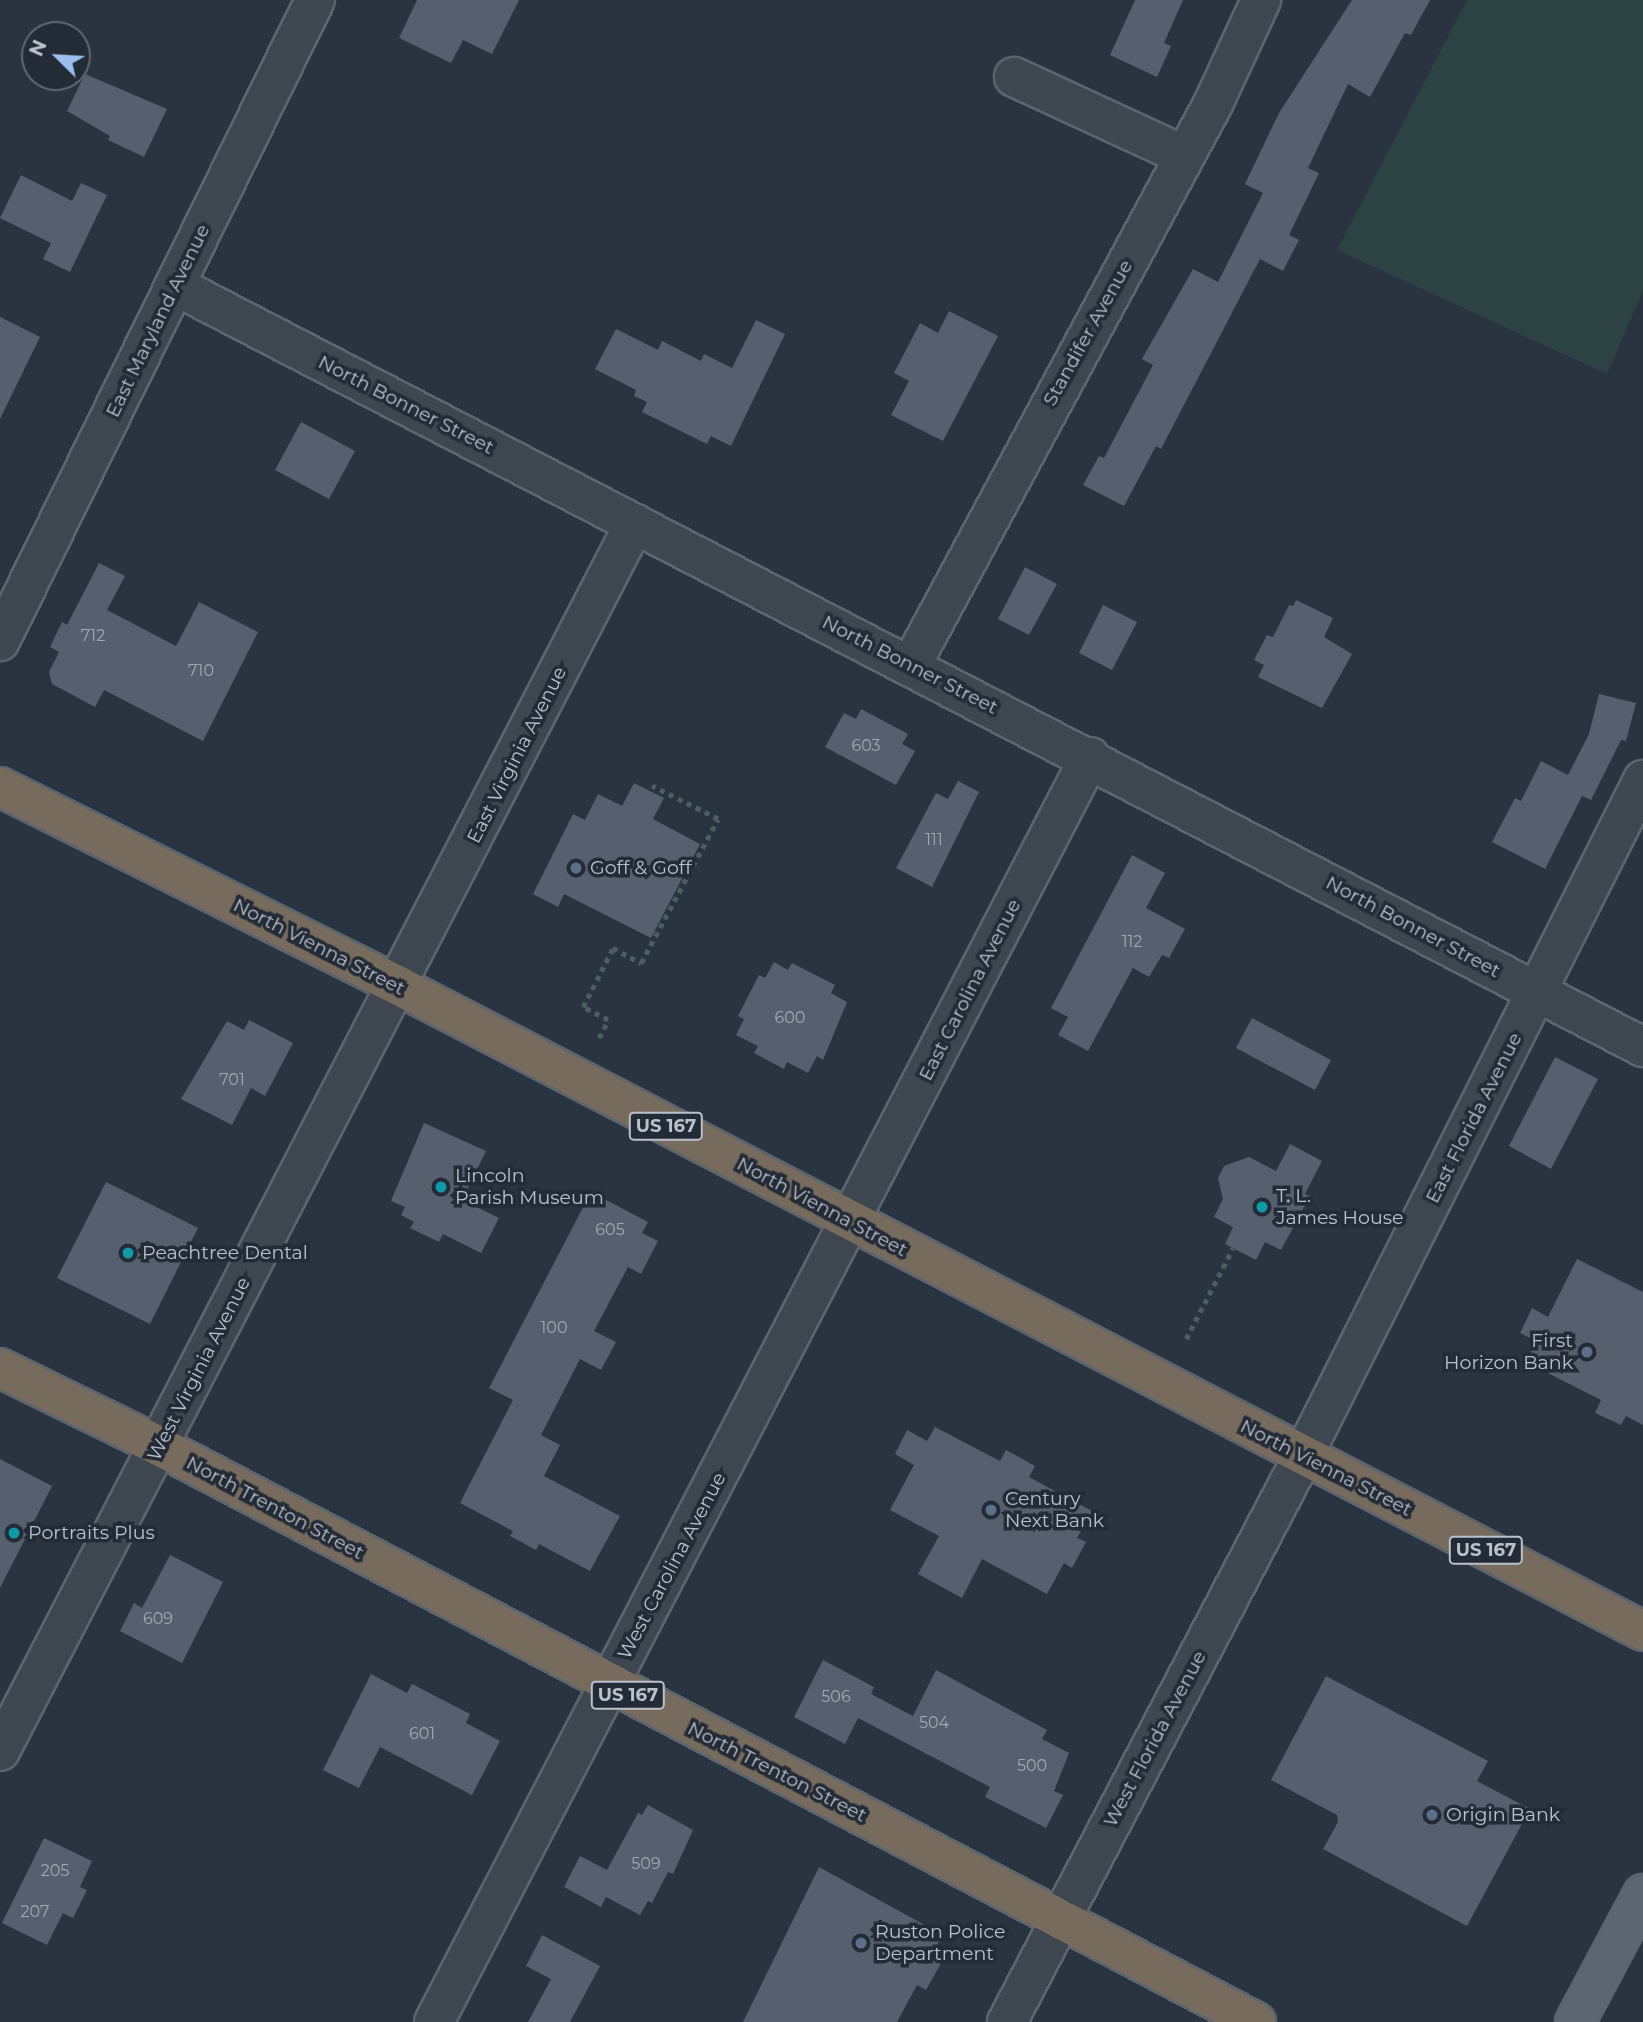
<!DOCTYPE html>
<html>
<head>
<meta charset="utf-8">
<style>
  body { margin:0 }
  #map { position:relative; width:1643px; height:2022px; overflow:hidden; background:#2a3440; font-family:Montserrat,sans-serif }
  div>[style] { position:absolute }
  .green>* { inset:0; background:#2d4242 }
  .building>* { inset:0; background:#555f6d }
  .path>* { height:4.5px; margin-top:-2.25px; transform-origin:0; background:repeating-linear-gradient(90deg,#4c5e60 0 5px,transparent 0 10px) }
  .roads { filter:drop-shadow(2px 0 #5c646e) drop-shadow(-2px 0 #5c646e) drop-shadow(0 2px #5c646e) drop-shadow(0 -2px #5c646e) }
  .minor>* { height:38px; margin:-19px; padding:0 19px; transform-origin:19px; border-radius:19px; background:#3e4650 }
  .major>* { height:38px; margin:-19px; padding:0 19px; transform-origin:19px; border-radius:19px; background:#5c6570 }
  .highway>* { height:38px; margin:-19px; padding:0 19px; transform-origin:19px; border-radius:19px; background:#766b5c }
  .dots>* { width:19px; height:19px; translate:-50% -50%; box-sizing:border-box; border:4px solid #222b36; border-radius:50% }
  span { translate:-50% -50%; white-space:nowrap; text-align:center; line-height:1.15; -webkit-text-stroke:7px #222b36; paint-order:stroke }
  .number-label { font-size:16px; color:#a2a8b3 }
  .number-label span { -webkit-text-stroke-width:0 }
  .shield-label span { padding:2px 5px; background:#222b36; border:2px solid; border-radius:5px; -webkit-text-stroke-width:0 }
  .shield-label { font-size:18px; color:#bbc1ca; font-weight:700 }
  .street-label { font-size:19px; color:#bbc1ca }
  .poi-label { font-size:19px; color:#bbc1ca }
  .left { translate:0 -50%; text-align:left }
  .right { translate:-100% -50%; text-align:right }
  .north { position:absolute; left:21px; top:21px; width:70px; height:70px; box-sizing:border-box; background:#222b36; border:2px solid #5f6771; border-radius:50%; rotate:294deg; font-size:19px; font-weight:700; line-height:28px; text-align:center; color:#bbc1ca }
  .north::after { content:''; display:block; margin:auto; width:24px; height:32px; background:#9cbeee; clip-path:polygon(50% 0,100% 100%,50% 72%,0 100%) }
</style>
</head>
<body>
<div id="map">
  <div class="green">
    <i style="clip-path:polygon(1467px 0,1643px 0,1643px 290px,1607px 374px,1337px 250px)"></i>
  </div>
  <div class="building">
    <i style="clip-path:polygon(417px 0,519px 0,492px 54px,463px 40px,451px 63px,399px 38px)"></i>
    <i style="clip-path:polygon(1135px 0,1183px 0,1164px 43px,1171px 46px,1157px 77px,1110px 55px)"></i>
    <i style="clip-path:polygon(1352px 0,1430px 0,1411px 35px,1405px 33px,1370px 97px,1348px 84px,1308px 168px,1319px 173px,1289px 235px,1299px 240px,1283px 271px,1260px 259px,1161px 449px,1156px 446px,1124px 506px,1083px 485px,1099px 456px,1104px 458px,1153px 365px,1142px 359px,1193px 269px,1218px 282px,1263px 193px,1245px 184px,1279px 113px)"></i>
    <i style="clip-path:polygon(85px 74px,167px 109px,144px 157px,108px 140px,110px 136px,67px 111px)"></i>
    <i style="clip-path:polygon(21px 175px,72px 201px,81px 183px,107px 195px,70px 272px,43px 259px,51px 243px,0 218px)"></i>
    <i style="clip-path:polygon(949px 311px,998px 336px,943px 441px,891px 415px,909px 381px,894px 373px,920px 323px,938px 333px)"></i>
    <i style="clip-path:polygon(0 317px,40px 337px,0 419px)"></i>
    <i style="clip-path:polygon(756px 320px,785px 334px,731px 446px,711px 436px,707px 444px,642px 412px,647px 402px,634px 396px,636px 390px,595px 369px,616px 329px,658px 350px,662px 341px,701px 361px,704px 354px,732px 368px)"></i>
    <i style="clip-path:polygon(301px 422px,355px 451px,329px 499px,275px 470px)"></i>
    <i style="clip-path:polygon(99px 563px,125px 576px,107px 610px,176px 646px,199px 602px,258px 632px,203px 741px,104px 690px,95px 707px,52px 684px,49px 672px,59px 652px,50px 647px,62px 622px,67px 625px)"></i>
    <i style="clip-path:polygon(1025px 567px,1057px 584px,1029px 635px,998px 619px)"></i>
    <i style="clip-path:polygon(1296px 600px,1333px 618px,1324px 637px,1352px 654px,1322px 708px,1258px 677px,1264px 665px,1254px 660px,1267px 635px,1273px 637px,1289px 605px,1293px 606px)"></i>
    <i style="clip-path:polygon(1103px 605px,1137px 622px,1112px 670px,1079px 653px)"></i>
    <i style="clip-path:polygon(1599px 694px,1636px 703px,1626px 741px,1621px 740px,1591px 800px,1582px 796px,1545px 869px,1492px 842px,1515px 798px,1521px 801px,1541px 761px,1568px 775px,1589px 734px)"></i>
    <i style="clip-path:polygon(861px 709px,908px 734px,902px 744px,915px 751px,896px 785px,825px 747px,844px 713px,856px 719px)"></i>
    <i style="clip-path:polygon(958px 781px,979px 792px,932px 887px,896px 868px,936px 793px,948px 799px)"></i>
    <i style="clip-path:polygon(634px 783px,664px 798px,653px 819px,700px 844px,651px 938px,564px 894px,558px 907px,533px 894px,573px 814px,585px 820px,598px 794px,622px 806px)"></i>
    <i style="clip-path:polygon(1132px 855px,1165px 873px,1146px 908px,1185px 929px,1169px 958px,1162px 955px,1149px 977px,1133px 968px,1088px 1051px,1058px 1035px,1068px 1017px,1051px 1008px)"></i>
    <i style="clip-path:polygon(774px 962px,788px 970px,792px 963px,835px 985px,831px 993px,847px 1002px,823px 1060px,817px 1056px,808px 1073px,787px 1062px,784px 1069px,754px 1053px,758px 1046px,736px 1035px,744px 1019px,738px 1016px,759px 975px,765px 978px)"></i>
    <i style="clip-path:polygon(1252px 1018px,1331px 1060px,1315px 1090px,1236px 1048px)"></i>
    <i style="clip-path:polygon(249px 1020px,293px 1043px,265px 1096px,251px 1088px,232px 1125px,181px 1099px,227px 1021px,244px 1030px)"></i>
    <i style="clip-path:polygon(1555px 1057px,1598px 1079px,1551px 1169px,1509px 1146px)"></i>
    <i style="clip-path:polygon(424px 1123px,486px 1151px,462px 1200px,499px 1218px,481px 1253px,443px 1234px,439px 1242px,410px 1228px,414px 1222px,401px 1215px,405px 1207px,391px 1201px)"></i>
    <i style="clip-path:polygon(1290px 1144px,1322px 1161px,1305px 1194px,1310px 1196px,1281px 1250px,1265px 1242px,1256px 1260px,1225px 1244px,1233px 1227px,1214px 1217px,1223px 1199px,1218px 1178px,1224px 1166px,1249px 1157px,1276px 1171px)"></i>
    <i style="clip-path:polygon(106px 1182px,198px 1228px,150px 1324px,57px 1278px)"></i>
    <i style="clip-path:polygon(591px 1192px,648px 1222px,642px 1233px,658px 1241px,641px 1274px,628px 1267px,594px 1331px,616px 1342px,601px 1370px,580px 1359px,541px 1435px,560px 1445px,544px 1476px,620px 1516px,590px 1571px,539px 1544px,536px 1550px,510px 1536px,513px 1531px,460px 1503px,513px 1400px,489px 1388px)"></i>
    <i style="clip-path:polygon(1577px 1259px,1643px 1292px,1643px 1425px,1626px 1416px,1621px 1425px,1595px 1413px,1601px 1400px,1526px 1362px,1536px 1341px,1520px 1333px,1532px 1308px,1548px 1317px)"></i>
    <i style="clip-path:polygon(935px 1427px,1000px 1461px,1006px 1450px,1035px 1466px,1029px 1477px,1092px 1511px,1077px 1538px,1086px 1542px,1072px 1568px,1064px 1563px,1047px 1594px,982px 1559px,962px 1598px,918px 1574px,939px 1536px,890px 1510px,914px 1465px,895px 1454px,907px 1430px,927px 1441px)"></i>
    <i style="clip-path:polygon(0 1459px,52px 1486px,0 1588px)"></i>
    <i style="clip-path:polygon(170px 1555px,223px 1582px,182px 1663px,120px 1631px,134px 1603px,142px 1608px)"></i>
    <i style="clip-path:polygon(823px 1660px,874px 1687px,871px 1694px,913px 1716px,936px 1670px,1047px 1730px,1042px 1739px,1069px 1753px,1054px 1791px,1063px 1795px,1046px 1828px,985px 1797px,990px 1787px,858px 1718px,845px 1744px,794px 1717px)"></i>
    <i style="clip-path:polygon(371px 1674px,407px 1693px,412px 1684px,470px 1714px,466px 1723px,500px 1741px,472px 1795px,380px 1747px,359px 1788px,323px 1770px)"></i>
    <i style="clip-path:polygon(1326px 1676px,1488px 1761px,1477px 1781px,1530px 1809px,1467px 1926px,1323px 1849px,1338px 1822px,1337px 1815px,1271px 1780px)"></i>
    <i style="clip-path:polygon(648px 1805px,693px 1830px,673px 1874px,668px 1872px,652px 1903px,648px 1901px,640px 1915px,606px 1897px,601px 1907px,564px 1887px,580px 1856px,607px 1870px,638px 1813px,642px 1815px)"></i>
    <i style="clip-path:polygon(44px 1838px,92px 1861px,80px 1887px,87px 1890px,73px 1918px,63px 1913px,47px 1945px,2px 1923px)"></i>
    <i style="clip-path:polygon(819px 1867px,943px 1935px,933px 1952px,944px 1958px,926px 1990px,917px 1985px,897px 2022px,743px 2022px)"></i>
    <i style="clip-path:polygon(542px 1935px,600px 1966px,570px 2022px,528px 2022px,551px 1979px,526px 1966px)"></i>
  </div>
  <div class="path">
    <i style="left:599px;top:1038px;width:20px;rotate:-63deg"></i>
    <i style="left:608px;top:1020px;width:28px;rotate:-153deg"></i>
    <i style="left:583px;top:1007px;width:66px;rotate:-63deg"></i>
    <i style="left:613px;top:948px;width:32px;rotate:28deg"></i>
    <i style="left:641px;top:963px;width:163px;rotate:-61.9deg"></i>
    <i style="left:718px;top:819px;width:74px;rotate:-153.4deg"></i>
    <i style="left:1186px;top:1339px;width:102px;rotate:-62.7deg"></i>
  </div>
  <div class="roads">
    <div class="minor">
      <i style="left:1014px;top:77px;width:188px;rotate:24.8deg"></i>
      <i style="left:176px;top:286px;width:1653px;rotate:27.42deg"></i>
      <i style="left:0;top:641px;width:714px;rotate:-63.83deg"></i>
      <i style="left:911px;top:665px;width:637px;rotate:-61.71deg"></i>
      <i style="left:1213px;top:104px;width:115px;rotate:-65.2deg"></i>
      <i style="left:0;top:1751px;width:1382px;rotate:-62.66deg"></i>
      <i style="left:434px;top:2022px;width:1425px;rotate:-62.59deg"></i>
      <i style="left:1007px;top:2022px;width:639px;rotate:-62.39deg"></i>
      <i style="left:1303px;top:1456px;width:757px;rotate:-63.3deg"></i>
    </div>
    <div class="major">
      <i style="left:1575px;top:2022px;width:145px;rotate:-62deg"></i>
    </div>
    <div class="highway">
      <i style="left:0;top:787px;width:446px;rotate:26.5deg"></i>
      <i style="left:399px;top:986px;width:1401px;rotate:27.41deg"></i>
      <i style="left:0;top:1368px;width:177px;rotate:26.1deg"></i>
      <i style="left:159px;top:1446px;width:1239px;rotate:27.7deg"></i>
    </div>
  </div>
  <div class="dots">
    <i style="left:576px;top:868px;background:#5c6f8a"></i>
    <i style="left:441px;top:1187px;background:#0f9aa8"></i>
    <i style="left:1262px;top:1207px;background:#0f9aa8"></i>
    <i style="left:128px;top:1253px;background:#0f9aa8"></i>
    <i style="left:1587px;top:1352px;background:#5c6f8a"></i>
    <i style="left:991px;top:1510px;background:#5c6f8a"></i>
    <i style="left:14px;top:1533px;background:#0f9aa8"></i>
    <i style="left:1432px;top:1815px;background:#5c6f8a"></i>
    <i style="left:861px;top:1943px;background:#5c6f8a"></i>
  </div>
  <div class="number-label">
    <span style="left:93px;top:636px">712</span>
    <span style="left:201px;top:671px">710</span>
    <span style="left:866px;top:746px">603</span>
    <span style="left:934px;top:840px">111</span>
    <span style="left:1132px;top:942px">112</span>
    <span style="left:790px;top:1018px">600</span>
    <span style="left:232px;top:1080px">701</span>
    <span style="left:610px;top:1230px">605</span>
    <span style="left:554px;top:1328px">100</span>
    <span style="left:158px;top:1619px">609</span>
    <span style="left:836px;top:1697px">506</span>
    <span style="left:934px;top:1723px">504</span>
    <span style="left:422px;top:1734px">601</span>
    <span style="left:1032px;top:1766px">500</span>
    <span style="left:646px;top:1864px">509</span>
    <span style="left:55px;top:1871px">205</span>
    <span style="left:35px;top:1912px">207</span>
  </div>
  <div class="shield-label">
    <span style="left:666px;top:1126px">US 167</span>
    <span style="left:1486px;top:1550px">US 167</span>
    <span style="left:628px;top:1695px">US 167</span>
  </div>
  <div class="street-label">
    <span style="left:158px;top:321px;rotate:-64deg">East Maryland Avenue</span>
    <span style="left:1088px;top:333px;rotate:-61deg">Standifer Avenue</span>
    <span style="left:406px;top:405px;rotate:27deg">North Bonner Street</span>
    <span style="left:910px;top:665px;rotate:27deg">North Bonner Street</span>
    <span style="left:517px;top:755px;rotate:-63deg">East Virginia Avenue</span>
    <span style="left:1413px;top:927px;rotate:28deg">North Bonner Street</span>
    <span style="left:319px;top:947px;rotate:27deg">North Vienna Street</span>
    <span style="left:970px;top:990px;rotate:-63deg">East Carolina Avenue</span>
    <span style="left:1474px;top:1118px;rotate:-63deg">East Florida Avenue</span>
    <span style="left:822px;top:1207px;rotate:28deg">North Vienna Street</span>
    <span style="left:199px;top:1369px;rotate:-63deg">West Virginia Avenue</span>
    <span style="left:1326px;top:1468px;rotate:27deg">North Vienna Street</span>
    <span style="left:275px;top:1508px;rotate:28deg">North Trenton Street</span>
    <span style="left:672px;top:1566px;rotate:-62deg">West Carolina Avenue</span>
    <span style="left:1155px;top:1739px;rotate:-62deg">West Florida Avenue</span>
    <span style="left:777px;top:1772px;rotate:27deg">North Trenton Street</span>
  </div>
  <div class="poi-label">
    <span class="left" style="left:590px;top:868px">Goff &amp; Goff</span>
    <span class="left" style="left:455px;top:1187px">Lincoln<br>Parish Museum</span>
    <span class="left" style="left:1276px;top:1207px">T. L.<br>James House</span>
    <span class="left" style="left:142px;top:1253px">Peachtree Dental</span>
    <span class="right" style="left:1573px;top:1352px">First<br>Horizon Bank</span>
    <span class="left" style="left:1005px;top:1510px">Century<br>Next Bank</span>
    <span class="left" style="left:28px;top:1533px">Portraits Plus</span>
    <span class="left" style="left:1446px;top:1815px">Origin Bank</span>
    <span class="left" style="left:875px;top:1943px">Ruston Police<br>Department</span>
  </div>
  <div class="north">N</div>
</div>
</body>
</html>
